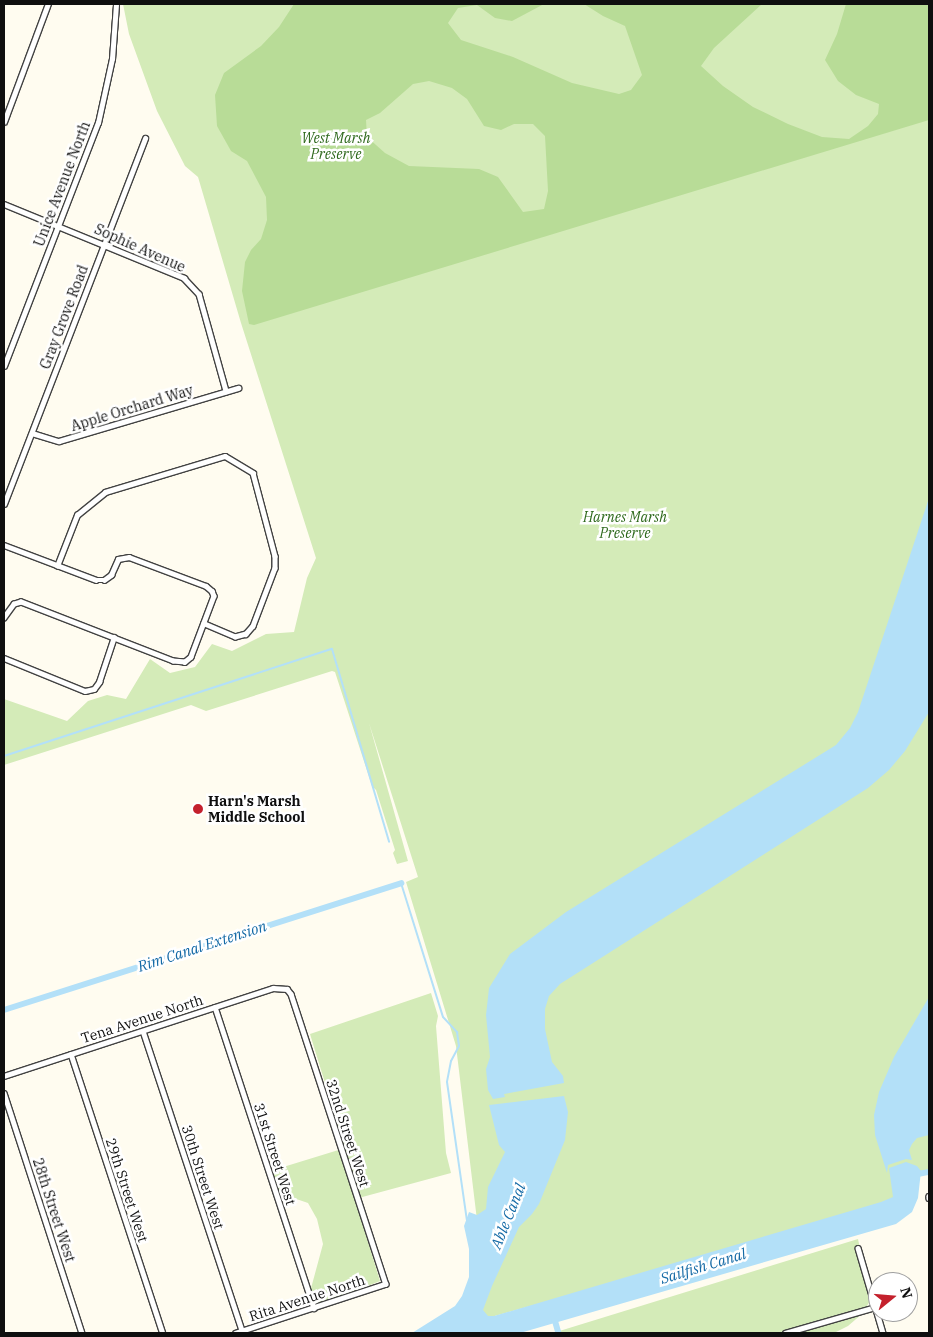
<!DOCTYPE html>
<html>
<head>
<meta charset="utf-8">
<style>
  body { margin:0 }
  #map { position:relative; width:933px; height:1337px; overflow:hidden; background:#fffcf0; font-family:"IBM Plex Serif",serif }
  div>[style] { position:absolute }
  .green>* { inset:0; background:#d4ebb8 }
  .forest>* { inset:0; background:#b8dc97 }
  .water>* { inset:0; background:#b3e0f8 }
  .stream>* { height:2px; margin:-1px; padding:0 1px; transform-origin:1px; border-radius:1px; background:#b3e0f8 }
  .canal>* { height:5.5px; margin:-2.75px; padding:0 2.75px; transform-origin:2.75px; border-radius:2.75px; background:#b3e0f8 }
  .roads { filter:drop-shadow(1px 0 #424242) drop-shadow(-1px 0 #424242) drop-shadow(0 1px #424242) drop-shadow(0 -1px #424242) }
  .street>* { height:4.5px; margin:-2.25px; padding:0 2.25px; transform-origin:2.25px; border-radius:2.25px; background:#fff }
  .dots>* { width:14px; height:14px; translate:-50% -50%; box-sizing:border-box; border:2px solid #fff; border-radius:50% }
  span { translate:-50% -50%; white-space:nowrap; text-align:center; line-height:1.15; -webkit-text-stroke:5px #fff; paint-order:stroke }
  .park-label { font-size:14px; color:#2e691c; font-style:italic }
  .street-label { font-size:14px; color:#0f0f0f }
  .poi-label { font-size:14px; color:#0f0f0f; font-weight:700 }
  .left { translate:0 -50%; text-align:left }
  .water-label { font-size:15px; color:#1369a5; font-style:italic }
  .frame { position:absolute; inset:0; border:5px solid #0f0f0f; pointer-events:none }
  .north { position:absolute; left:868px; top:1272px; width:50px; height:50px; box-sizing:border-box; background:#fff; border:1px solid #9f9f9f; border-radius:50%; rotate:73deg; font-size:14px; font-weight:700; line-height:20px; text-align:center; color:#0f0f0f }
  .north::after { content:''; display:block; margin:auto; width:18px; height:22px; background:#c4212d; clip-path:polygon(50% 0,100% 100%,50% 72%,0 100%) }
</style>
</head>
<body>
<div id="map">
  <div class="green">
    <i style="clip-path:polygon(123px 4px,929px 4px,929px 1171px,899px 1180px,894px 1205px,462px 1325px,483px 1270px,456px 1046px,406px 882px,418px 877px,369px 723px,408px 861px,397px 864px,393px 853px,395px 850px,376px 790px,372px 786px,335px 672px,332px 671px,206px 711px,191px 705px,4px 765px,4px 699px,67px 721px,88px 701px,107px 695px,126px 699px,150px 659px,170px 673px,195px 667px,212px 644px,232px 651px,266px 634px,294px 632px,307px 578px,316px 558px,241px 323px,198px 177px,185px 166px,157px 111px,129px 34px)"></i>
    <i style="clip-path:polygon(431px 993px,438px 1016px,436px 1026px,446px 1153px,451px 1173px,355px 1199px,380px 1281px,313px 1308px,310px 1292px,323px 1244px,317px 1219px,308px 1203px,273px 1191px,267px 1172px,345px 1148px,310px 1034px)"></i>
    <i style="clip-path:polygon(858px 1239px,871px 1299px,863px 1313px,848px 1326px,836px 1332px,553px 1333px)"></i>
  </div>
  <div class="forest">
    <i style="clip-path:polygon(evenodd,294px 4px,544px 4px,512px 21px,495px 18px,477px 5px,458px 8px,448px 23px,461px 40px,513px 57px,572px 83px,619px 94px,631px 90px,642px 75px,625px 26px,603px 16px,584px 4px,762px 4px,714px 48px,701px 66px,723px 86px,753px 107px,788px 124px,822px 137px,849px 139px,868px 126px,878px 114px,879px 104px,856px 95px,838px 81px,825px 60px,837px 34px,846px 4px,929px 4px,929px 120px,254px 325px,249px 324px,242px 291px,245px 262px,251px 250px,261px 239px,267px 220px,266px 197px,247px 161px,231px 151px,217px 126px,215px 95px,224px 73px,261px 46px,279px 27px,294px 4px,429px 81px,452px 88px,467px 99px,484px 126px,501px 130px,514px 124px,533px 124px,545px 136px,548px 191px,544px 209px,523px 212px,498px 177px,479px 169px,409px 166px,385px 153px,367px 137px,366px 120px,380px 113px,413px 84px,429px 81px)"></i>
  </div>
  <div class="water">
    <i style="clip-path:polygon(929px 498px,929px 712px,905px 751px,889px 770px,868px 788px,560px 984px,549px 996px,545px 1009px,545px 1029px,552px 1062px,563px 1076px,564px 1083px,504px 1094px,505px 1097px,493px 1099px,488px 1090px,486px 1069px,490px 1057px,486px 1015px,489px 988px,510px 954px,566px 912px,836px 745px,850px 728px,858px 712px)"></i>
    <i style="clip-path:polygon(929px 997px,929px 1135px,917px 1138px,912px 1144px,909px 1150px,912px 1160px,906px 1159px,888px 1165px,887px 1173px,875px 1135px,874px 1115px,879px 1092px,894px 1057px)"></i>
    <i style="clip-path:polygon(564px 1096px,568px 1112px,565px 1140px,539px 1204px,532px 1214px,519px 1227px,492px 1286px,483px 1310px,488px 1316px,494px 1316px,881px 1202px,893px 1197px,889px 1168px,906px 1162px,917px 1166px,921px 1171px,918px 1198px,912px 1212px,896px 1224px,520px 1333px,412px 1333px,455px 1306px,462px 1296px,469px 1277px,469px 1249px,464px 1226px,469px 1212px,477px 1215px,486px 1209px,488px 1187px,505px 1152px,499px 1145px,489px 1105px)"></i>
  </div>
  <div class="stream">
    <i style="left:4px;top:756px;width:345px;rotate:-18.1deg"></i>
    <i style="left:332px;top:649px;width:201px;rotate:73.5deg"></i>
    <i style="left:401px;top:883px;width:140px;rotate:72.6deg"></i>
    <i style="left:443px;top:1017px;width:21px;rotate:47deg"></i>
    <i style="left:457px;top:1032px;width:14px;rotate:82deg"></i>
    <i style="left:459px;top:1046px;width:17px;rotate:118deg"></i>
    <i style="left:451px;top:1061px;width:21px;rotate:101deg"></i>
    <i style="left:447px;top:1082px;width:139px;rotate:81.8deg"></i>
  </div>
  <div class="canal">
    <i style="left:4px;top:1010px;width:417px;rotate:-17.7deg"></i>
    <i style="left:913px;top:1175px;width:16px;rotate:-11deg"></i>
    <i style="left:554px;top:1316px;width:18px;rotate:74deg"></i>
  </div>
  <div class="roads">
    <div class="street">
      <i style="left:4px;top:122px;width:126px;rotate:-69.6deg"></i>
      <i style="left:4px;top:204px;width:195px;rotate:22.3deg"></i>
      <i style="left:184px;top:278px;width:22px;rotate:47deg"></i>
      <i style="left:199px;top:294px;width:101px;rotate:74.4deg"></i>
      <i style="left:4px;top:366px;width:261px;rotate:-68.9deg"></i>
      <i style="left:98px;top:123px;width:66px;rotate:-77.7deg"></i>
      <i style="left:112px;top:59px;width:55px;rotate:-85.8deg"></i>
      <i style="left:32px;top:433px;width:28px;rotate:17deg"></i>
      <i style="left:59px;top:441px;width:187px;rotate:-16.5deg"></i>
      <i style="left:4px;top:504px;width:392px;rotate:-68.9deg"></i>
      <i style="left:4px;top:545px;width:98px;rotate:20.8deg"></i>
      <i style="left:96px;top:580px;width:8px"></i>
      <i style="left:104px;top:580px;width:9px;rotate:-36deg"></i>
      <i style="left:111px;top:575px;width:17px;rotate:-66deg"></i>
      <i style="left:118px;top:559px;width:11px;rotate:-10deg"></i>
      <i style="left:129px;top:557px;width:82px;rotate:20.6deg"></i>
      <i style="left:206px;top:586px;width:8px;rotate:40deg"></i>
      <i style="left:212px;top:591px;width:5px;rotate:68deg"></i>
      <i style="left:214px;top:596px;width:65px;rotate:110.7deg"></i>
      <i style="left:191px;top:657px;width:8px;rotate:140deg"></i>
      <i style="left:185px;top:662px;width:12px;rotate:-175deg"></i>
      <i style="left:173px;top:661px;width:163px;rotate:-158.8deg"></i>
      <i style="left:21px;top:602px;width:7px;rotate:164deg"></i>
      <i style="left:14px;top:604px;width:17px;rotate:126deg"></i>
      <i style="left:57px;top:566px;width:55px;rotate:-68.6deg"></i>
      <i style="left:77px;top:515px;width:36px;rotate:-39deg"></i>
      <i style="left:105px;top:492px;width:125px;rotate:-16.7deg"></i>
      <i style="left:225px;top:456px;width:33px;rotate:31deg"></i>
      <i style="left:253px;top:473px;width:86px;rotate:75.2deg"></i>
      <i style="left:275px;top:556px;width:12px;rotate:90deg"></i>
      <i style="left:275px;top:568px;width:62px;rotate:110.8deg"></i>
      <i style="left:253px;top:626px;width:11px;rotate:131deg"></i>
      <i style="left:246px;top:634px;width:11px;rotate:165deg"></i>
      <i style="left:235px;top:637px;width:34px;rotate:-157deg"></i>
      <i style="left:4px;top:658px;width:87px;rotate:22.2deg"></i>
      <i style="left:85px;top:691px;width:9px;rotate:-13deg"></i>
      <i style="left:94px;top:689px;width:9px;rotate:-54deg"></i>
      <i style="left:99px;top:682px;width:47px;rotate:-71.6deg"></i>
      <i style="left:215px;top:1007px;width:317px;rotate:71.8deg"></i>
      <i style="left:143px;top:1031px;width:316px;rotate:71.7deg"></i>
      <i style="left:71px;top:1054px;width:294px;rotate:71.8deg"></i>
      <i style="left:4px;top:1076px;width:283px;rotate:-18.1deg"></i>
      <i style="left:273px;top:988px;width:14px;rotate:4deg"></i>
      <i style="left:287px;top:989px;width:6px;rotate:51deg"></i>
      <i style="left:291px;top:994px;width:305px;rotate:71.9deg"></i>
      <i style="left:386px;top:1284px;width:158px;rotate:161.9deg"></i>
      <i style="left:4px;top:1093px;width:252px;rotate:72deg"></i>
      <i style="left:929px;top:1196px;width:2px;rotate:90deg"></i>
      <i style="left:858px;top:1248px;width:89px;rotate:73.6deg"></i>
      <i style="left:785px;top:1333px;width:94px;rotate:-16.1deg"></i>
    </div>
  </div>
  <div class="dots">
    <i style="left:198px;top:809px;background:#c4212d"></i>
  </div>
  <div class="park-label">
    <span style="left:336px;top:146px">West Marsh<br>Preserve</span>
    <span style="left:625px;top:525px">Harnes Marsh<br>Preserve</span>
  </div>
  <div class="street-label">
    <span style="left:62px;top:184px;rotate:-69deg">Unice Avenue North</span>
    <span style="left:140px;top:248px;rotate:24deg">Sophie Avenue</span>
    <span style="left:64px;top:317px;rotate:-69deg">Gray Grove Road</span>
    <span style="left:132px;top:408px;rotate:-17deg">Apple Orchard Way</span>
    <span style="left:142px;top:1019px;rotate:-18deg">Tena Avenue North</span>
    <span style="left:348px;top:1133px;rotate:72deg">32nd Street West</span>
    <span style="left:275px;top:1154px;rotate:72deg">31st Street West</span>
    <span style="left:203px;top:1177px;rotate:72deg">30th Street West</span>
    <span style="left:127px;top:1190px;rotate:72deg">29th Street West</span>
    <span style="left:54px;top:1210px;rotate:72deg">28th Street West</span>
    <span style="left:307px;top:1298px;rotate:-18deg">Rita Avenue North</span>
  </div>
  <div class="poi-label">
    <span class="left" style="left:208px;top:809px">Harn's Marsh<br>Middle School</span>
  </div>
  <div class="water-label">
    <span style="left:202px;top:946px;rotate:-18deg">Rim Canal Extension</span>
    <span style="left:508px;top:1216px;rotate:-68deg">Able Canal</span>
    <span style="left:703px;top:1266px;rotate:-17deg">Sailfish Canal</span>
  </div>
  <div class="frame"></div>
  <div class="north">N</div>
</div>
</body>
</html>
